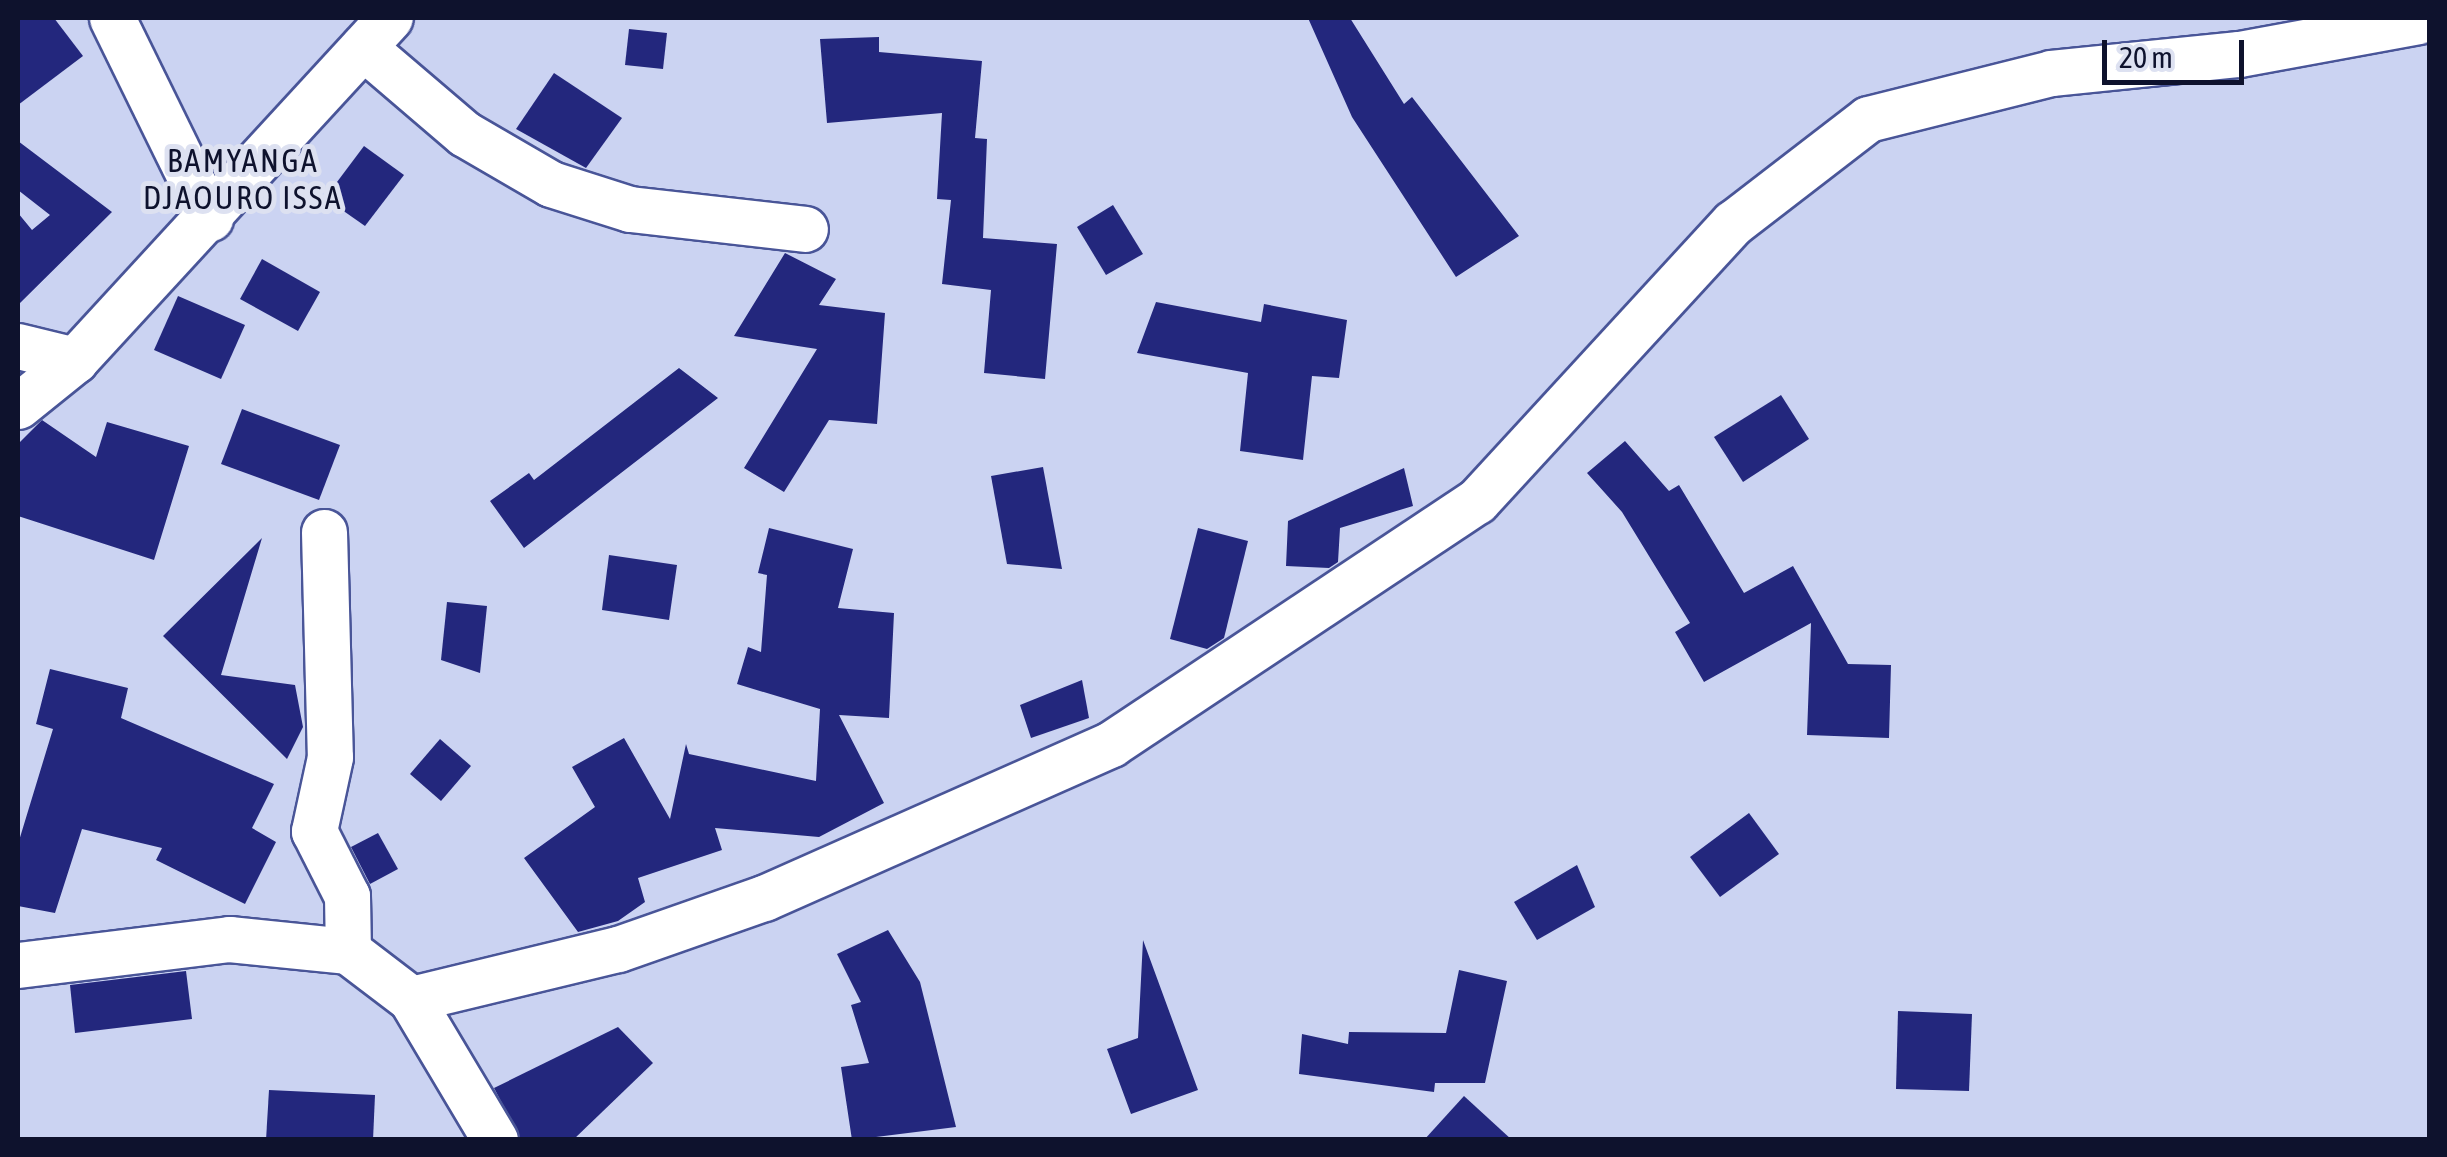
<!DOCTYPE html>
<html>
<head>
<meta charset="utf-8">
<style>
  body { margin:0 }
  #map { position:relative; width:2447px; height:1157px; overflow:hidden; background:#cbd3f2; font-family:"Asap Condensed",sans-serif }
  div>[style] { position:absolute }
  .building>* { inset:0; background:#23277d }
  .roads { filter:drop-shadow(2px 0 #495598) drop-shadow(-2px 0 #495598) drop-shadow(0 2px #495598) drop-shadow(0 -2px #495598) }
  .street>* { height:45px; margin:-22.5px; padding:0 22.5px; transform-origin:22.5px; border-radius:22.5px; background:#fff }
  span { translate:-50% -50%; white-space:nowrap; text-align:center; line-height:1.15; -webkit-text-stroke:10px #dde1f1; paint-order:stroke }
  .quarter-label { font-size:32px; color:#0e122d; letter-spacing:2.5px }
  .frame { position:absolute; inset:0; border:20px solid #0e122d; pointer-events:none }
  .scale { position:absolute; left:2102px; top:40px; width:142px; height:45px; box-sizing:border-box; border:5px solid #0e122d; border-top:0; padding-left:12px; font-size:30px; line-height:35px; white-space:nowrap; color:#0e122d; -webkit-text-stroke:8px #dde1f1; paint-order:stroke }
</style>
</head>
<body>
<div id="map">
  <div class="building">
    <i style="clip-path:polygon(18px 18px,54px 18px,83px 56px,18px 105px)"></i>
    <i style="clip-path:polygon(1308px 18px,1350px 18px,1404px 104px,1412px 97px,1519px 236px,1456px 277px,1352px 117px)"></i>
    <i style="clip-path:polygon(629px 29px,667px 33px,663px 69px,625px 65px)"></i>
    <i style="clip-path:polygon(879px 37px,879px 52px,982px 61px,975px 138px,987px 139px,983px 238px,1057px 244px,1045px 379px,984px 373px,991px 290px,942px 284px,951px 200px,937px 199px,942px 113px,827px 123px,820px 39px)"></i>
    <i style="clip-path:polygon(554px 73px,622px 118px,586px 168px,516px 129px)"></i>
    <i style="clip-path:polygon(18px 141px,112px 212px,18px 305px,18px 213px,32px 230px,50px 215px,18px 190px)"></i>
    <i style="clip-path:polygon(364px 146px,404px 175px,365px 226px,325px 198px)"></i>
    <i style="clip-path:polygon(1113px 205px,1143px 254px,1106px 275px,1077px 227px)"></i>
    <i style="clip-path:polygon(785px 253px,836px 279px,819px 305px,885px 313px,877px 424px,829px 420px,784px 492px,744px 468px,817px 349px,734px 336px)"></i>
    <i style="clip-path:polygon(262px 259px,320px 292px,298px 331px,240px 299px)"></i>
    <i style="clip-path:polygon(178px 296px,245px 325px,221px 379px,154px 350px)"></i>
    <i style="clip-path:polygon(1156px 302px,1261px 322px,1264px 304px,1347px 320px,1339px 378px,1312px 376px,1303px 460px,1240px 451px,1248px 373px,1137px 353px)"></i>
    <i style="clip-path:polygon(679px 368px,718px 398px,524px 548px,490px 501px,529px 473px,534px 480px)"></i>
    <i style="clip-path:polygon(1781px 395px,1809px 439px,1743px 482px,1714px 437px)"></i>
    <i style="clip-path:polygon(242px 409px,340px 445px,319px 500px,221px 464px)"></i>
    <i style="clip-path:polygon(42px 420px,96px 457px,107px 422px,189px 446px,154px 560px,18px 516px,18px 444px)"></i>
    <i style="clip-path:polygon(1625px 441px,1669px 491px,1679px 485px,1744px 593px,1793px 566px,1848px 664px,1891px 665px,1889px 738px,1807px 735px,1811px 623px,1704px 682px,1675px 632px,1690px 623px,1622px 512px,1587px 473px)"></i>
    <i style="clip-path:polygon(1043px 467px,1062px 569px,1007px 564px,991px 476px)"></i>
    <i style="clip-path:polygon(1404px 468px,1413px 506px,1340px 528px,1338px 562px,1329px 568px,1286px 566px,1288px 521px)"></i>
    <i style="clip-path:polygon(769px 528px,853px 549px,838px 608px,894px 613px,889px 718px,839px 715px,884px 803px,819px 837px,715px 828px,722px 850px,638px 878px,645px 902px,618px 921px,578px 932px,524px 858px,595px 807px,572px 767px,624px 738px,670px 819px,686px 744px,689px 754px,816px 781px,820px 709px,737px 684px,748px 647px,761px 652px,767px 575px,758px 573px)"></i>
    <i style="clip-path:polygon(1198px 528px,1248px 541px,1224px 638px,1207px 649px,1170px 639px)"></i>
    <i style="clip-path:polygon(262px 538px,221px 675px,295px 685px,303px 727px,287px 759px,163px 636px)"></i>
    <i style="clip-path:polygon(609px 555px,677px 565px,669px 620px,602px 610px)"></i>
    <i style="clip-path:polygon(447px 602px,487px 606px,480px 673px,441px 660px)"></i>
    <i style="clip-path:polygon(50px 669px,128px 688px,121px 718px,274px 784px,252px 828px,276px 842px,245px 904px,156px 860px,162px 848px,82px 829px,55px 913px,18px 906px,18px 844px,53px 729px,36px 724px)"></i>
    <i style="clip-path:polygon(1082px 680px,1089px 718px,1031px 738px,1020px 705px)"></i>
    <i style="clip-path:polygon(440px 739px,471px 766px,441px 801px,410px 774px)"></i>
    <i style="clip-path:polygon(1749px 813px,1779px 854px,1720px 897px,1690px 857px)"></i>
    <i style="clip-path:polygon(378px 833px,398px 869px,370px 884px,351px 847px)"></i>
    <i style="clip-path:polygon(1577px 865px,1595px 907px,1537px 940px,1514px 902px)"></i>
    <i style="clip-path:polygon(888px 930px,920px 982px,956px 1127px,852px 1140px,841px 1067px,869px 1063px,851px 1005px,861px 1002px,837px 954px)"></i>
    <i style="clip-path:polygon(1143px 940px,1198px 1090px,1131px 1114px,1107px 1049px,1138px 1038px)"></i>
    <i style="clip-path:polygon(1459px 970px,1507px 981px,1485px 1083px,1435px 1083px,1434px 1092px,1299px 1074px,1302px 1034px,1348px 1044px,1349px 1032px,1446px 1033px)"></i>
    <i style="clip-path:polygon(186px 971px,192px 1019px,75px 1033px,70px 985px)"></i>
    <i style="clip-path:polygon(1898px 1011px,1972px 1014px,1969px 1091px,1896px 1089px)"></i>
    <i style="clip-path:polygon(618px 1027px,653px 1063px,573px 1140px,521px 1140px,494px 1088px)"></i>
    <i style="clip-path:polygon(269px 1090px,375px 1095px,373px 1140px,266px 1140px)"></i>
    <i style="clip-path:polygon(1464px 1096px,1512px 1140px,1424px 1140px)"></i>
  </div>
  <div class="roads">
    <div class="street">
      <i style="left:112px;top:18px;width:223px;rotate:63.9deg"></i>
      <i style="left:363px;top:47px;width:134px;rotate:40.5deg"></i>
      <i style="left:465px;top:134px;width:99px;rotate:30.2deg"></i>
      <i style="left:551px;top:184px;width:83px;rotate:17.6deg"></i>
      <i style="left:630px;top:209px;width:176px;rotate:6.5deg"></i>
      <i style="left:18px;top:346px;width:59px;rotate:13.8deg"></i>
      <i style="left:18px;top:406px;width:73px;rotate:-38.9deg"></i>
      <i style="left:75px;top:360px;width:465px;rotate:-47.4deg"></i>
      <i style="left:324px;top:532px;width:225px;rotate:88.5deg"></i>
      <i style="left:330px;top:757px;width:76px;rotate:102.2deg"></i>
      <i style="left:314px;top:831px;width:73px;rotate:63.1deg"></i>
      <i style="left:347px;top:896px;width:55px;rotate:89deg"></i>
      <i style="left:18px;top:965px;width:213px;rotate:-7deg"></i>
      <i style="left:229px;top:939px;width:120px;rotate:5.8deg"></i>
      <i style="left:348px;top:951px;width:79px;rotate:37.3deg"></i>
      <i style="left:411px;top:999px;width:164px;rotate:59.2deg"></i>
      <i style="left:411px;top:999px;width:213px;rotate:-13.6deg"></i>
      <i style="left:618px;top:949px;width:155px;rotate:-19.3deg"></i>
      <i style="left:764px;top:898px;width:380px;rotate:-23.9deg"></i>
      <i style="left:1111px;top:744px;width:439px;rotate:-33.6deg"></i>
      <i style="left:1477px;top:501px;width:378px;rotate:-47.4deg"></i>
      <i style="left:1733px;top:223px;width:170px;rotate:-37.6deg"></i>
      <i style="left:1868px;top:119px;width:189px;rotate:-14.1deg"></i>
      <i style="left:2051px;top:73px;width:189px;rotate:-5.8deg"></i>
      <i style="left:2239px;top:54px;width:182px;rotate:-10.4deg"></i>
    </div>
  </div>
  <div class="quarter-label">
    <span style="left:243px;top:180px">BAMYANGA<br>DJAOURO ISSA</span>
  </div>
  <div class="frame"></div>
  <div class="scale">20 m</div>
</div>
</body>
</html>
